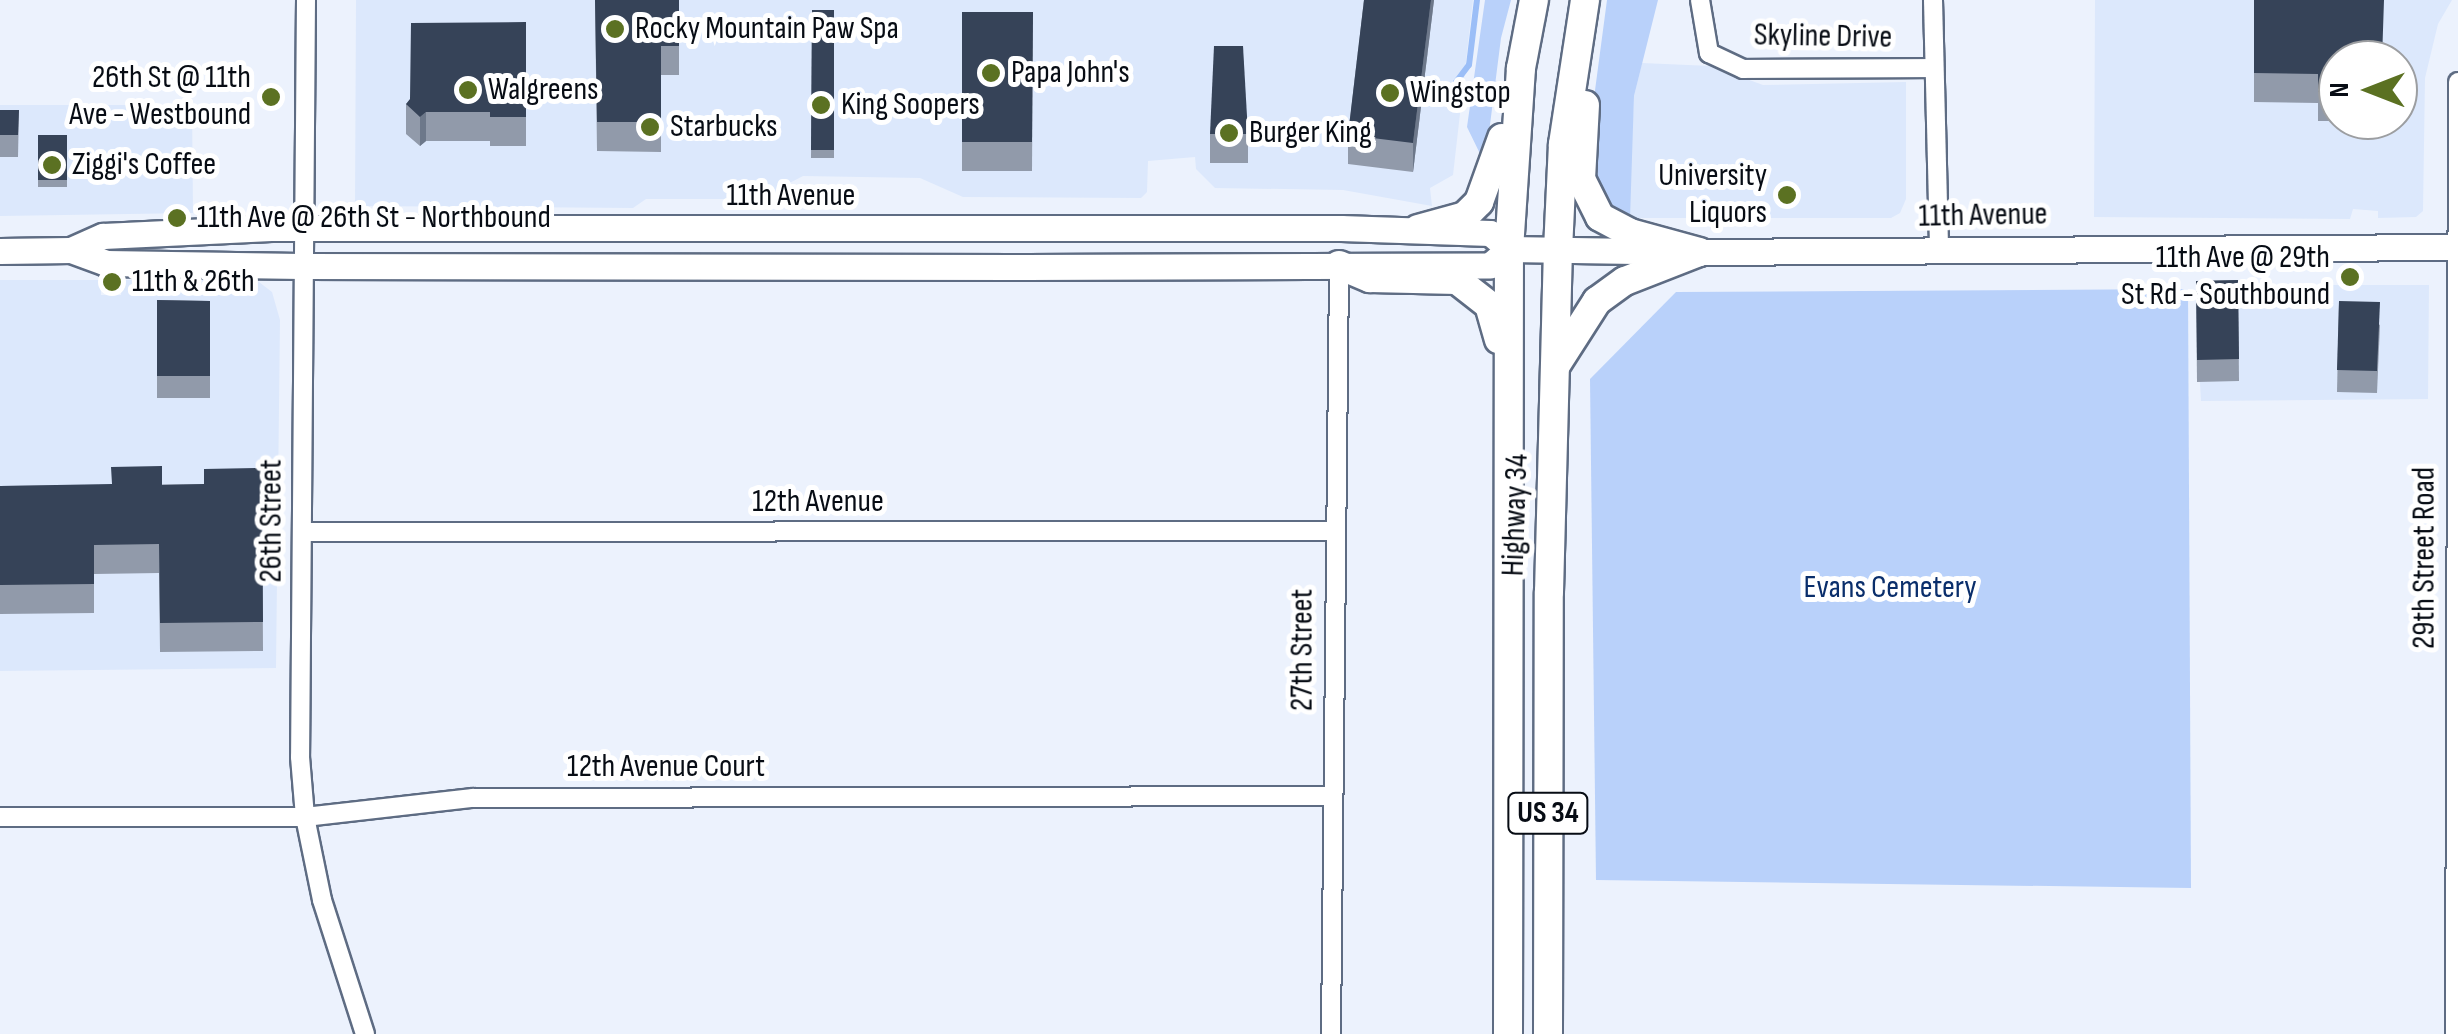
<!DOCTYPE html>
<html>
<head>
<meta charset="utf-8">
<style>
  body { margin:0 }
  #map { position:relative; width:2458px; height:1034px; overflow:hidden; background:#ecf2fd; font-family:"Sofia Sans Condensed",sans-serif }
  div>[style] { position:absolute }
  .built>* { inset:0; background:#dce8fc }
  .green>* { inset:0; background:#b9d1fa }
  .stream>* { height:6px; margin:-3px; padding:0 3px; transform-origin:3px; border-radius:3px; background:#9bbef7 }
  .roads { filter:drop-shadow(2px 0 #5e6c83) drop-shadow(-2px 0 #5e6c83) drop-shadow(0 2px #5e6c83) drop-shadow(0 -2px #5e6c83) }
  .minor>* { height:18px; margin:-9px; padding:0 9px; transform-origin:9px; border-radius:9px; background:#fff }
  .secondary>* { height:25px; margin:-12.5px; padding:0 12.5px; transform-origin:12.5px; border-radius:12.5px; background:#fff }
  .trunk>* { height:28px; margin:-14px; padding:0 14px; transform-origin:14px; border-radius:14px; background:#fff }
  .wall>* { inset:0; background:#919aaa }
  .shaded-wall>* { inset:0; background:#6d788a }
  .building>* { inset:0; background:#364358 }
  .dots>* { width:28px; height:28px; translate:-50% -50%; box-sizing:border-box; border:5px solid #fff; border-radius:50% }
  span { translate:-50% -50%; white-space:nowrap; text-align:center; line-height:1.15; -webkit-text-stroke:10px #fff; paint-order:stroke }
  .shield-label span { padding:2px 8px; background:#fff; border:2px solid; border-radius:8px; -webkit-text-stroke-width:0 }
  .shield-label { font-size:30px; color:#070c14; font-weight:700 }
  .poi-label { font-size:32px; color:#070c14 }
  .left { translate:0 -50%; text-align:left }
  .right { translate:-100% -50%; text-align:right }
  .street-label { font-size:32px; color:#070c14 }
  .park-label { font-size:32px; color:#0a2e6b }
  .north { position:absolute; left:2318px; top:40px; width:100px; height:100px; box-sizing:border-box; background:#fff; border:2px solid #9c9ea1; border-radius:50%; rotate:270deg; font-size:28px; font-weight:700; line-height:40px; text-align:center; color:#070c14 }
  .north::after { content:''; display:block; margin:auto; width:35px; height:45px; background:#5b7122; clip-path:polygon(50% 0,100% 100%,50% 72%,0 100%) }
</style>
</head>
<body>
<div id="map">
  <div class="built">
    <i style="clip-path:polygon(356px 0,1473px 0,1453px 175px,1430px 188px,1432px 206px,1343px 190px,1215px 188px,1196px 169px,1195px 157px,1148px 161px,1147px 192px,1141px 198px,963px 197px,920px 178px,803px 176px,778px 189px,772px 199px,646px 199px,633px 208px,355px 206px)"></i>
    <i style="clip-path:polygon(evenodd,2095px 0,2452px 0,2438px 24px,2425px 78px,2423px 211px,2416px 217px,2378px 218px,2378px 211px,2353px 209px,2350px 219px,2094px 217px,2095px 0,2338px 60px,2398px 60px,2398px 120px,2338px 120px,2338px 60px)"></i>
    <i style="clip-path:polygon(1642px 63px,1711px 66px,1763px 85px,1906px 82px,1906px 199px,1900px 213px,1891px 218px,1628px 218px,1634px 96px)"></i>
    <i style="clip-path:polygon(0 105px,192px 105px,193px 213px,0 216px)"></i>
    <i style="clip-path:polygon(255px 279px,272px 292px,280px 320px,276px 668px,0 671px,0 280px,101px 280px,101px 295px,121px 295px,122px 280px)"></i>
    <i style="clip-path:polygon(2210px 285px,2429px 285px,2428px 399px,2201px 401px,2195px 292px)"></i>
  </div>
  <div class="green">
    <i style="clip-path:polygon(1485px 0,1511px 0,1501px 38px,1485px 164px,1467px 127px)"></i>
    <i style="clip-path:polygon(1607px 0,1658px 0,1634px 96px,1630px 219px,1612px 210px,1597px 195px,1588px 143px)"></i>
    <i style="clip-path:polygon(2188px 289px,2191px 888px,1596px 880px,1590px 379px,1676px 292px)"></i>
  </div>
  <div class="stream">
    <i style="left:1456px;top:82px;width:21px;rotate:-53deg"></i>
    <i style="left:1469px;top:65px;width:65px;rotate:-83deg"></i>
  </div>
  <div class="roads">
    <div class="minor">
      <i style="left:306px;top:0;width:757px;rotate:90.45deg"></i>
      <i style="left:300px;top:757px;width:60px;rotate:85.2deg"></i>
      <i style="left:305px;top:817px;width:85px;rotate:78.4deg"></i>
      <i style="left:322px;top:900px;width:141px;rotate:72.2deg"></i>
      <i style="left:1700px;top:0;width:54px;rotate:80.4deg"></i>
      <i style="left:1709px;top:53px;width:38px;rotate:25deg"></i>
      <i style="left:1743px;top:69px;width:190px;rotate:-0.3deg"></i>
      <i style="left:1933px;top:0;width:250px;rotate:88.6deg"></i>
      <i style="left:303px;top:532px;width:1031px;rotate:-0.06deg"></i>
      <i style="left:0;top:817px;width:305px"></i>
      <i style="left:305px;top:817px;width:169px;rotate:-6.5deg"></i>
      <i style="left:473px;top:798px;width:860px;rotate:-0.13deg"></i>
      <i style="left:1331px;top:1034px;width:769px;rotate:-89.4deg"></i>
      <i style="left:2455px;top:1034px;width:952px;rotate:-89.82deg"></i>
    </div>
    <div class="secondary">
      <i style="left:71px;top:250px;width:35px;rotate:-24deg"></i>
      <i style="left:103px;top:236px;width:168px;rotate:-2.7deg"></i>
      <i style="left:271px;top:228px;width:1070px"></i>
      <i style="left:1341px;top:228px;width:149px;rotate:1.9deg"></i>
      <i style="left:1490px;top:233px;width:25px;rotate:40deg"></i>
      <i style="left:1509px;top:249px;width:190px;rotate:0.9deg"></i>
      <i style="left:1699px;top:252px;width:759px;rotate:-0.38deg"></i>
      <i style="left:0;top:251px;width:71px;rotate:-0.8deg"></i>
      <i style="left:71px;top:250px;width:37px;rotate:20deg"></i>
      <i style="left:106px;top:263px;width:195px;rotate:0.9deg"></i>
      <i style="left:301px;top:266px;width:724px;rotate:0.08deg"></i>
      <i style="left:1025px;top:267px;width:465px;rotate:-0.2deg"></i>
      <i style="left:1490px;top:265px;width:25px;rotate:-40deg"></i>
    </div>
    <div class="trunk">
      <i style="left:1585px;top:105px;width:74px;rotate:93.1deg"></i>
      <i style="left:1581px;top:179px;width:42px;rotate:63.4deg"></i>
      <i style="left:1600px;top:217px;width:34px;rotate:28deg"></i>
      <i style="left:1630px;top:233px;width:72px;rotate:15.4deg"></i>
      <i style="left:1418px;top:229px;width:49px;rotate:-15.5deg"></i>
      <i style="left:1465px;top:216px;width:20px;rotate:-45deg"></i>
      <i style="left:1479px;top:202px;width:68px;rotate:-70.2deg"></i>
      <i style="left:1339px;top:265px;width:34px;rotate:23deg"></i>
      <i style="left:1370px;top:278px;width:87px;rotate:1.3deg"></i>
      <i style="left:1457px;top:280px;width:41px;rotate:38deg"></i>
      <i style="left:1489px;top:305px;width:36px;rotate:74deg"></i>
      <i style="left:1556px;top:365px;width:76px;rotate:-57.4deg"></i>
      <i style="left:1597px;top:301px;width:34px;rotate:-36deg"></i>
      <i style="left:1625px;top:281px;width:79px;rotate:-21.4deg"></i>
      <i style="left:1508px;top:1034px;width:785px;rotate:-89.93deg"></i>
      <i style="left:1509px;top:249px;width:181px;rotate:-86.2deg"></i>
      <i style="left:1521px;top:68px;width:69px;rotate:-79.2deg"></i>
      <i style="left:1548px;top:1034px;width:442px;rotate:-89.9deg"></i>
      <i style="left:1549px;top:592px;width:342px;rotate:-88.5deg"></i>
      <i style="left:1558px;top:250px;width:106px;rotate:-87.3deg"></i>
      <i style="left:1563px;top:144px;width:146px;rotate:-81.3deg"></i>
    </div>
  </div>
  <div class="wall">
    <i style="clip-path:polygon(595px 0,679px 0,679px 75px,661px 75px,661px 152px,597px 151px)"></i>
    <i style="clip-path:polygon(1364px 0,1434px 0,1413px 172px,1348px 164px,1348px 135px)"></i>
    <i style="clip-path:polygon(2254px 0,2338px 60px,2338px 120px,2375px 121px,2318px 121px,2318px 103px,2254px 102px)"></i>
    <i style="clip-path:polygon(812px 10px,834px 10px,834px 158px,811px 158px)"></i>
    <i style="clip-path:polygon(962px 12px,1033px 12px,1032px 171px,962px 171px)"></i>
    <i style="clip-path:polygon(526px 22px,526px 146px,490px 146px,490px 141px,426px 141px,420px 146px,406px 134px,406px 104px)"></i>
    <i style="clip-path:polygon(0 110px,19px 110px,18px 157px,0 157px)"></i>
    <i style="clip-path:polygon(1210px 134px,1248px 134px,1248px 163px,1210px 163px)"></i>
    <i style="clip-path:polygon(38px 135px,67px 135px,67px 187px,38px 187px)"></i>
    <i style="clip-path:polygon(2238px 280px,2239px 381px,2197px 382px,2196px 281px)"></i>
    <i style="clip-path:polygon(157px 300px,210px 301px,210px 398px,157px 398px)"></i>
    <i style="clip-path:polygon(2339px 301px,2380px 325px,2377px 393px,2337px 392px)"></i>
    <i style="clip-path:polygon(262px 468px,263px 651px,160px 652px,159px 573px,94px 574px,94px 613px,0 614px,0 486px,204px 484px)"></i>
  </div>
  <div class="shaded-wall">
    <i style="clip-path:polygon(1431px 0,1434px 0,1413px 172px,1413px 143px)"></i>
    <i style="clip-path:polygon(426px 112px,426px 141px,420px 146px,420px 117px)"></i>
  </div>
  <div class="building">
    <i style="clip-path:polygon(595px 0,679px 0,679px 46px,661px 46px,661px 122px,597px 122px)"></i>
    <i style="clip-path:polygon(1364px 0,1431px 0,1413px 143px,1348px 135px)"></i>
    <i style="clip-path:polygon(2254px 0,2384px 0,2382px 60px,2338px 60px,2338px 92px,2318px 92px,2318px 74px,2254px 73px)"></i>
    <i style="clip-path:polygon(812px 10px,834px 10px,834px 150px,811px 150px)"></i>
    <i style="clip-path:polygon(962px 12px,1033px 12px,1032px 142px,962px 142px)"></i>
    <i style="clip-path:polygon(526px 22px,526px 117px,490px 117px,490px 112px,426px 112px,420px 117px,406px 104px,410px 99px,411px 23px)"></i>
    <i style="clip-path:polygon(1214px 46px,1243px 46px,1248px 134px,1210px 134px)"></i>
    <i style="clip-path:polygon(0 110px,19px 110px,18px 135px,0 135px)"></i>
    <i style="clip-path:polygon(38px 135px,67px 135px,67px 180px,38px 180px)"></i>
    <i style="clip-path:polygon(2238px 280px,2239px 359px,2197px 360px,2196px 281px)"></i>
    <i style="clip-path:polygon(157px 300px,210px 301px,210px 376px,157px 376px)"></i>
    <i style="clip-path:polygon(2339px 301px,2380px 302px,2377px 371px,2337px 370px)"></i>
    <i style="clip-path:polygon(162px 466px,162px 485px,204px 484px,204px 469px,262px 468px,263px 622px,160px 623px,159px 544px,94px 545px,94px 584px,0 585px,0 486px,112px 484px,111px 467px)"></i>
  </div>
  <div class="dots">
    <i style="left:615px;top:29px;background:#5b7122"></i>
    <i style="left:991px;top:73px;background:#5b7122"></i>
    <i style="left:468px;top:90px;background:#5b7122"></i>
    <i style="left:1390px;top:93px;background:#5b7122"></i>
    <i style="left:271px;top:97px;background:#5b7122"></i>
    <i style="left:821px;top:105px;background:#5b7122"></i>
    <i style="left:650px;top:127px;background:#5b7122"></i>
    <i style="left:1229px;top:133px;background:#5b7122"></i>
    <i style="left:52px;top:165px;background:#5b7122"></i>
    <i style="left:1787px;top:195px;background:#5b7122"></i>
    <i style="left:177px;top:218px;background:#5b7122"></i>
    <i style="left:2350px;top:277px;background:#5b7122"></i>
    <i style="left:112px;top:282px;background:#5b7122"></i>
  </div>
  <div class="shield-label">
    <span style="left:1548px;top:813px">US 34</span>
  </div>
  <div class="poi-label">
    <span class="left" style="left:635px;top:29px">Rocky Mountain Paw Spa</span>
    <span class="left" style="left:1011px;top:73px">Papa John's</span>
    <span class="right" style="left:251px;top:97px">26th St @ 11th<br>Ave - Westbound</span>
    <span class="left" style="left:488px;top:90px">Walgreens</span>
    <span class="left" style="left:1410px;top:93px">Wingstop</span>
    <span class="left" style="left:841px;top:105px">King Soopers</span>
    <span class="left" style="left:670px;top:127px">Starbucks</span>
    <span class="left" style="left:1249px;top:133px">Burger King</span>
    <span class="left" style="left:72px;top:165px">Ziggi's Coffee</span>
    <span class="right" style="left:1767px;top:195px">University<br>Liquors</span>
    <span class="left" style="left:197px;top:218px">11th Ave @ 26th St - Northbound</span>
    <span class="right" style="left:2330px;top:277px">11th Ave @ 29th<br>St Rd - Southbound</span>
    <span class="left" style="left:132px;top:282px">11th &amp; 26th</span>
  </div>
  <div class="street-label">
    <span style="left:1823px;top:37px;rotate:1deg">Skyline Drive</span>
    <span style="left:791px;top:196px">11th Avenue</span>
    <span style="left:1983px;top:216px;rotate:-1deg">11th Avenue</span>
    <span style="left:818px;top:502px">12th Avenue</span>
    <span style="left:1516px;top:515px;rotate:-88deg">Highway 34</span>
    <span style="left:272px;top:521px;rotate:-90deg">26th Street</span>
    <span style="left:2425px;top:558px;rotate:-90deg">29th Street Road</span>
    <span style="left:1303px;top:650px;rotate:-90deg">27th Street</span>
    <span style="left:666px;top:767px">12th Avenue Court</span>
  </div>
  <div class="park-label">
    <span style="left:1890px;top:588px">Evans Cemetery</span>
  </div>
  <div class="north">N</div>
</div>
</body>
</html>
